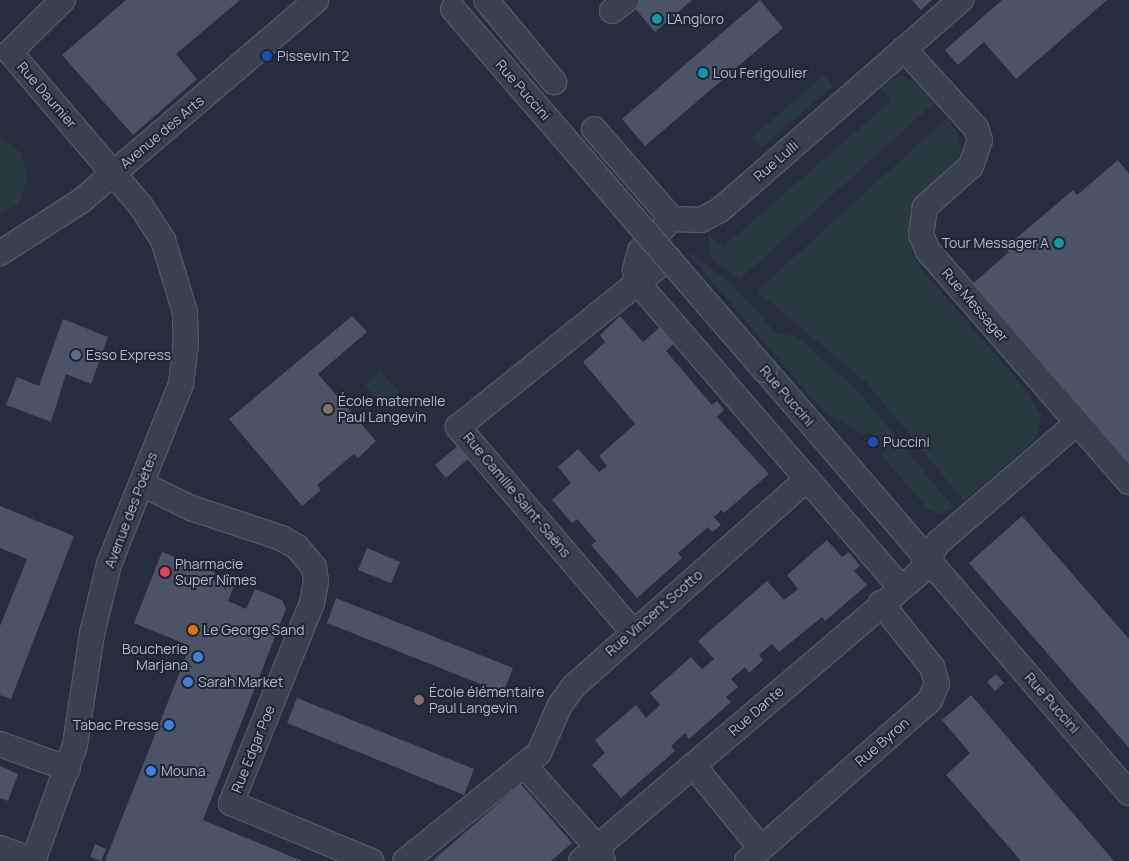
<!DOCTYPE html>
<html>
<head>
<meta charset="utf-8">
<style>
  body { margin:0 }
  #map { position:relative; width:1129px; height:861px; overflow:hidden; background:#252d3e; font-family:Manrope,sans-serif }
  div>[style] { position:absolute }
  .green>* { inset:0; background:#273a3f }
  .building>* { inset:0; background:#4b5467 }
  .roads { filter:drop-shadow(1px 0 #515866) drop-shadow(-1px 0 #515866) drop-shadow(0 1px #515866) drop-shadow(0 -1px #515866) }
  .minor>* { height:24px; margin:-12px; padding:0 12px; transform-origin:12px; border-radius:12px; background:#39404e }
  .bridges { filter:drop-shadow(1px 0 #515866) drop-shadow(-1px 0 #515866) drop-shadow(0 1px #515866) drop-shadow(0 -1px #515866) }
  .minor-bridge>* { height:24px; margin:-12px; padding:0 12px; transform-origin:12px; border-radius:12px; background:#39404e }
  .dots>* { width:14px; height:14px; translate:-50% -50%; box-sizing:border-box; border:2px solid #1e2533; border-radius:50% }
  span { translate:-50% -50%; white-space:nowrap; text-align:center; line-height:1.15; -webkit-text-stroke:4px #1e2533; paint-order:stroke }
  .poi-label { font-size:14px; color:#b5bbc9 }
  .left { translate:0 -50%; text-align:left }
  .right { translate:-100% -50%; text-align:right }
  .street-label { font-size:14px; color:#b5bbc9 }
</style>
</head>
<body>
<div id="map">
  <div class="green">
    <i style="clip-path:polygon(824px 75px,833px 86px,761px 148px,752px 137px)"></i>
    <i style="clip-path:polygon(902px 76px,915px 82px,934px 103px,740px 279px,711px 259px,708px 233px,723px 247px,891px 101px,881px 88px,892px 79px)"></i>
    <i style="clip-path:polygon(947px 118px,958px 135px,961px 154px,957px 166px,910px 230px,912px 253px,921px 269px,1027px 391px,1040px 415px,1039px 431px,1033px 441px,964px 501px,868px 384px,757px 291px)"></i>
    <i style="clip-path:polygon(0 137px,20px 152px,28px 178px,18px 204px,0 215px)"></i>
    <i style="clip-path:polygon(684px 249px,730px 282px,777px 334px,796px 336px,859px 392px,954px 508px,941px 514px,928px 509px,881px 455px,886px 450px,869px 431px,864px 435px,824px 412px)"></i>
    <i style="clip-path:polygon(381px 371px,399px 392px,382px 406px,365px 385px)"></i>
  </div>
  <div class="building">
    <i style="clip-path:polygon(126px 0,240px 0,176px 54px,197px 79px,133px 135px,62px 55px)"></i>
    <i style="clip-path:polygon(639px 0,692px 0,655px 32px,633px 6px)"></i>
    <i style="clip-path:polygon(760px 0,783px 28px,645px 146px,622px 119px)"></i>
    <i style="clip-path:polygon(912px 0,932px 0,921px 10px)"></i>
    <i style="clip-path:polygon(1002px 0,1107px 0,1016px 79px,984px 42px,958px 65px,945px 50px)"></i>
    <i style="clip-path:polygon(1118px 160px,1129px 174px,1129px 467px,971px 285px,1009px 252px,1006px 247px,1073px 190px,1077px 195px)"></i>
    <i style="clip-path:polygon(352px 316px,367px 332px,318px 374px,376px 441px,358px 458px,354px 454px,317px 485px,321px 490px,302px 506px,229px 419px)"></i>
    <i style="clip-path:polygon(620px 316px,643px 342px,660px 327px,673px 344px,666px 351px,712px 405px,717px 401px,724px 410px,717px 417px,769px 474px,724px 513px,721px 510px,714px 517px,721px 525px,712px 532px,708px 527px,678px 553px,682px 558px,637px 598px,591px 545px,596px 541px,577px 519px,572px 523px,552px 500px,571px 483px,558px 467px,578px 449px,599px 472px,607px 466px,599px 456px,635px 424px,583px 362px,605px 342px,600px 335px)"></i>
    <i style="clip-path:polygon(63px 319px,108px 337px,91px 384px,66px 374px,51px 422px,6px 405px,17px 377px,39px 386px)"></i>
    <i style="clip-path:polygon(459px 445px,469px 458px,446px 478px,435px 465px)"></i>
    <i style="clip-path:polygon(0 506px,74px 536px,11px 699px,0 695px,0 626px,27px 559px,0 548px)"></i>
    <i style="clip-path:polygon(1022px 516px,1129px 639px,1129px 748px,969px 563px)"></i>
    <i style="clip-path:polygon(827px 540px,842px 557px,849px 552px,860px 566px,854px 571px,867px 585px,825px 621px,822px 617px,779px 652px,772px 644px,759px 655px,763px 660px,749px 673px,745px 667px,731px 679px,738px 687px,726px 697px,731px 702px,689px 739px,685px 733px,671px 746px,675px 751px,621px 798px,592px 765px,605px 753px,595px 740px,636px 705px,646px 718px,660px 705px,650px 693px,691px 657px,702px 669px,714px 659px,698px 641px,767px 581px,784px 600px,798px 589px,787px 575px)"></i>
    <i style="clip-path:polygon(367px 548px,400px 562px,391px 583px,358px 570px)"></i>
    <i style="clip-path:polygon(162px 552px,236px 581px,228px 601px,246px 609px,255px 589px,282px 600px,286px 609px,203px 820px,302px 861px,105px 861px,190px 646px,134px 623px)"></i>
    <i style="clip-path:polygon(336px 598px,513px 668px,503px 693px,327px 623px)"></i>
    <i style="clip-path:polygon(996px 674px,1004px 683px,995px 691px,987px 682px)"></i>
    <i style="clip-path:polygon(971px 695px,1114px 861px,1021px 861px,946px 775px,970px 753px,942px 720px)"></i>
    <i style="clip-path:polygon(297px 698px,474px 769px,464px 795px,287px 723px)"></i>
    <i style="clip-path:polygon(0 766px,18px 774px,8px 801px,0 798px)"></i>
    <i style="clip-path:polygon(521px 784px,572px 843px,551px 861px,432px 861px)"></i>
    <i style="clip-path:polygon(95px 844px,106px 849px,101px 861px,90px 857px)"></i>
  </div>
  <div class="roads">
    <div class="minor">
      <i style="left:486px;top:0;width:107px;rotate:50.3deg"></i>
      <i style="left:612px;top:11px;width:18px;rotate:-38deg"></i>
      <i style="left:904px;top:49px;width:107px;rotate:47.7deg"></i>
      <i style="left:976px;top:128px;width:13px;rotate:72deg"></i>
      <i style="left:980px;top:140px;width:28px;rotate:109deg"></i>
      <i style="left:971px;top:166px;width:62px;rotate:138.3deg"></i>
      <i style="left:925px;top:207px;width:27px;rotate:98deg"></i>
      <i style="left:921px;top:234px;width:18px;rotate:68deg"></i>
      <i style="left:928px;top:251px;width:306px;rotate:49deg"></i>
      <i style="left:594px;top:129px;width:119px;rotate:49.1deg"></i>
      <i style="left:672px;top:219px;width:29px;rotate:2deg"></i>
      <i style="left:701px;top:220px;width:21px;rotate:-28deg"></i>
      <i style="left:720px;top:210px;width:320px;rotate:-41.1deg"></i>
      <i style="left:666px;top:225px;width:37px;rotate:135deg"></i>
      <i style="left:640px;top:251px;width:20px;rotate:105deg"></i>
      <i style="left:635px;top:270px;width:12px;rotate:81deg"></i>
      <i style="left:637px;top:282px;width:403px;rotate:49.2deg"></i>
      <i style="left:0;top:253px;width:96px;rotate:-32.7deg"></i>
      <i style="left:81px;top:201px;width:309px;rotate:-40.5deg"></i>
      <i style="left:765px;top:370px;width:558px;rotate:49.29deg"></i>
      <i style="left:142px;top:484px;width:55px;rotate:26.1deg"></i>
      <i style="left:191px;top:508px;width:95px;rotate:18.4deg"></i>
      <i style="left:281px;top:538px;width:18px;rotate:29deg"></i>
      <i style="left:297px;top:547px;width:26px;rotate:50deg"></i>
      <i style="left:314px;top:567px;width:14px;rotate:82deg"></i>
      <i style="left:316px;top:581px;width:22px;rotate:100deg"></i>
      <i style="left:312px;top:603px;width:216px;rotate:112deg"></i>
      <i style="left:231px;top:803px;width:152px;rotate:22.5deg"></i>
      <i style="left:633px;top:632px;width:270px;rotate:-130.5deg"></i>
      <i style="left:458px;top:427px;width:270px;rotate:-38.8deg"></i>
      <i style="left:0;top:744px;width:72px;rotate:20.2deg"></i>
      <i style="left:524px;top:765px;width:110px;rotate:48.3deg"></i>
      <i style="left:597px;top:847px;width:15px;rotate:67deg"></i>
      <i style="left:693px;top:765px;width:107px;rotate:50.7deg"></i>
      <i style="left:0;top:848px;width:37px;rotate:20deg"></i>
      <i style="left:33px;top:861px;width:123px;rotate:-70.1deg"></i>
      <i style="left:75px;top:745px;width:112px;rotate:-81.3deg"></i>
      <i style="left:92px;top:634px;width:72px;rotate:-76.3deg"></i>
      <i style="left:109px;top:564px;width:194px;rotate:-68.2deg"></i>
      <i style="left:181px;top:384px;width:38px;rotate:-83deg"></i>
      <i style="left:186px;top:346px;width:34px;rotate:-92deg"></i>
      <i style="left:185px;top:312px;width:75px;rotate:-107deg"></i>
      <i style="left:163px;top:240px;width:40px;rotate:-122.9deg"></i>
      <i style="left:141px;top:206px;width:202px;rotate:-130.4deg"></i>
      <i style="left:10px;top:52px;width:74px;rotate:-44.5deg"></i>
      <i style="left:405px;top:861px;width:172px;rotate:-38.9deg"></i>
      <i style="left:539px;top:753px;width:52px;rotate:-66.4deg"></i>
      <i style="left:560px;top:705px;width:24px;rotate:-54deg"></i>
      <i style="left:574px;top:686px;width:312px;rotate:-41.6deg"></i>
      <i style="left:581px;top:861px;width:445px;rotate:-40.4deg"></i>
      <i style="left:920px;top:572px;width:36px;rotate:-58deg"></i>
      <i style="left:939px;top:542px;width:182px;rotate:-40.8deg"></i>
      <i style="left:747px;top:861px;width:244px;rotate:-41.3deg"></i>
      <i style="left:930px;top:700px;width:17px;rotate:-66deg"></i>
      <i style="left:937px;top:684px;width:18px;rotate:-106deg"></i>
      <i style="left:932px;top:667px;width:82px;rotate:-128.6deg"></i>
    </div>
  </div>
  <div class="bridges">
    <div class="minor-bridge">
      <i style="left:453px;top:9px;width:477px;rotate:49.2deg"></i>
    </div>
  </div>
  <div class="dots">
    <i style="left:657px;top:19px;background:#0f9aa8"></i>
    <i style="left:267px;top:56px;background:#1a4fb4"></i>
    <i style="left:703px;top:73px;background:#0f9aa8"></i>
    <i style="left:1059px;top:243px;background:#0f9aa8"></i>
    <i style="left:76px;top:355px;background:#5c6f8a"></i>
    <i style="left:328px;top:409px;background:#8d6e63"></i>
    <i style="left:873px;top:442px;background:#1a4fb4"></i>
    <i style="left:165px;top:572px;background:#e0444e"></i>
    <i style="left:193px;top:630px;background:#e8710a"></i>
    <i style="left:198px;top:657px;background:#3f7fe0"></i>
    <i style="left:188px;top:682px;background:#3f7fe0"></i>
    <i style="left:419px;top:700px;background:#8d6e63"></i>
    <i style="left:169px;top:725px;background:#3f7fe0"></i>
    <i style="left:151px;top:771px;background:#3f7fe0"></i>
  </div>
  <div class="poi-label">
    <span class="left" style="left:667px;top:19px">L'Angloro</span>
    <span class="left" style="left:277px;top:56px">Pissevin T2</span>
    <span class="left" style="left:713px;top:73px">Lou Ferigoulier</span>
    <span class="right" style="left:1049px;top:243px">Tour Messager A</span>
    <span class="left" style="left:86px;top:355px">Esso Express</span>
    <span class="left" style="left:338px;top:409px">École maternelle<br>Paul Langevin</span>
    <span class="left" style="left:883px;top:442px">Puccini</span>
    <span class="left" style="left:175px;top:572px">Pharmacie<br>Super Nîmes</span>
    <span class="left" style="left:203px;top:630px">Le George Sand</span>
    <span class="right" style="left:188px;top:657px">Boucherie<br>Marjana</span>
    <span class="left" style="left:198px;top:682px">Sarah Market</span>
    <span class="left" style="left:429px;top:700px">École élémentaire<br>Paul Langevin</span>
    <span class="right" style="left:159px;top:725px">Tabac Presse</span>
    <span class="left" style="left:161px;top:771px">Mouna</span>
  </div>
  <div class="street-label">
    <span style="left:523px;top:90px;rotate:49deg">Rue Puccini</span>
    <span style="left:47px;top:95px;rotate:49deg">Rue Daumier</span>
    <span style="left:162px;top:132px;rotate:-40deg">Avenue des Arts</span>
    <span style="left:776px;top:161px;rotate:-41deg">Rue Lulli</span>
    <span style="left:975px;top:305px;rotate:49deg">Rue Messager</span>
    <span style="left:787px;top:396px;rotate:49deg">Rue Puccini</span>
    <span style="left:517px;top:495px;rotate:50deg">Rue Camille Saint-Saëns</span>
    <span style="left:131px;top:510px;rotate:-69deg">Avenue des Poètes</span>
    <span style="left:654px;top:613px;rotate:-41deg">Rue Vincent Scotto</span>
    <span style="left:1052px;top:703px;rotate:49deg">Rue Puccini</span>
    <span style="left:756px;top:711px;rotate:-41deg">Rue Dante</span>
    <span style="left:882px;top:742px;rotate:-41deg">Rue Byron</span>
    <span style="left:253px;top:749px;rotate:-68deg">Rue Edgar Poe</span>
  </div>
</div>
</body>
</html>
